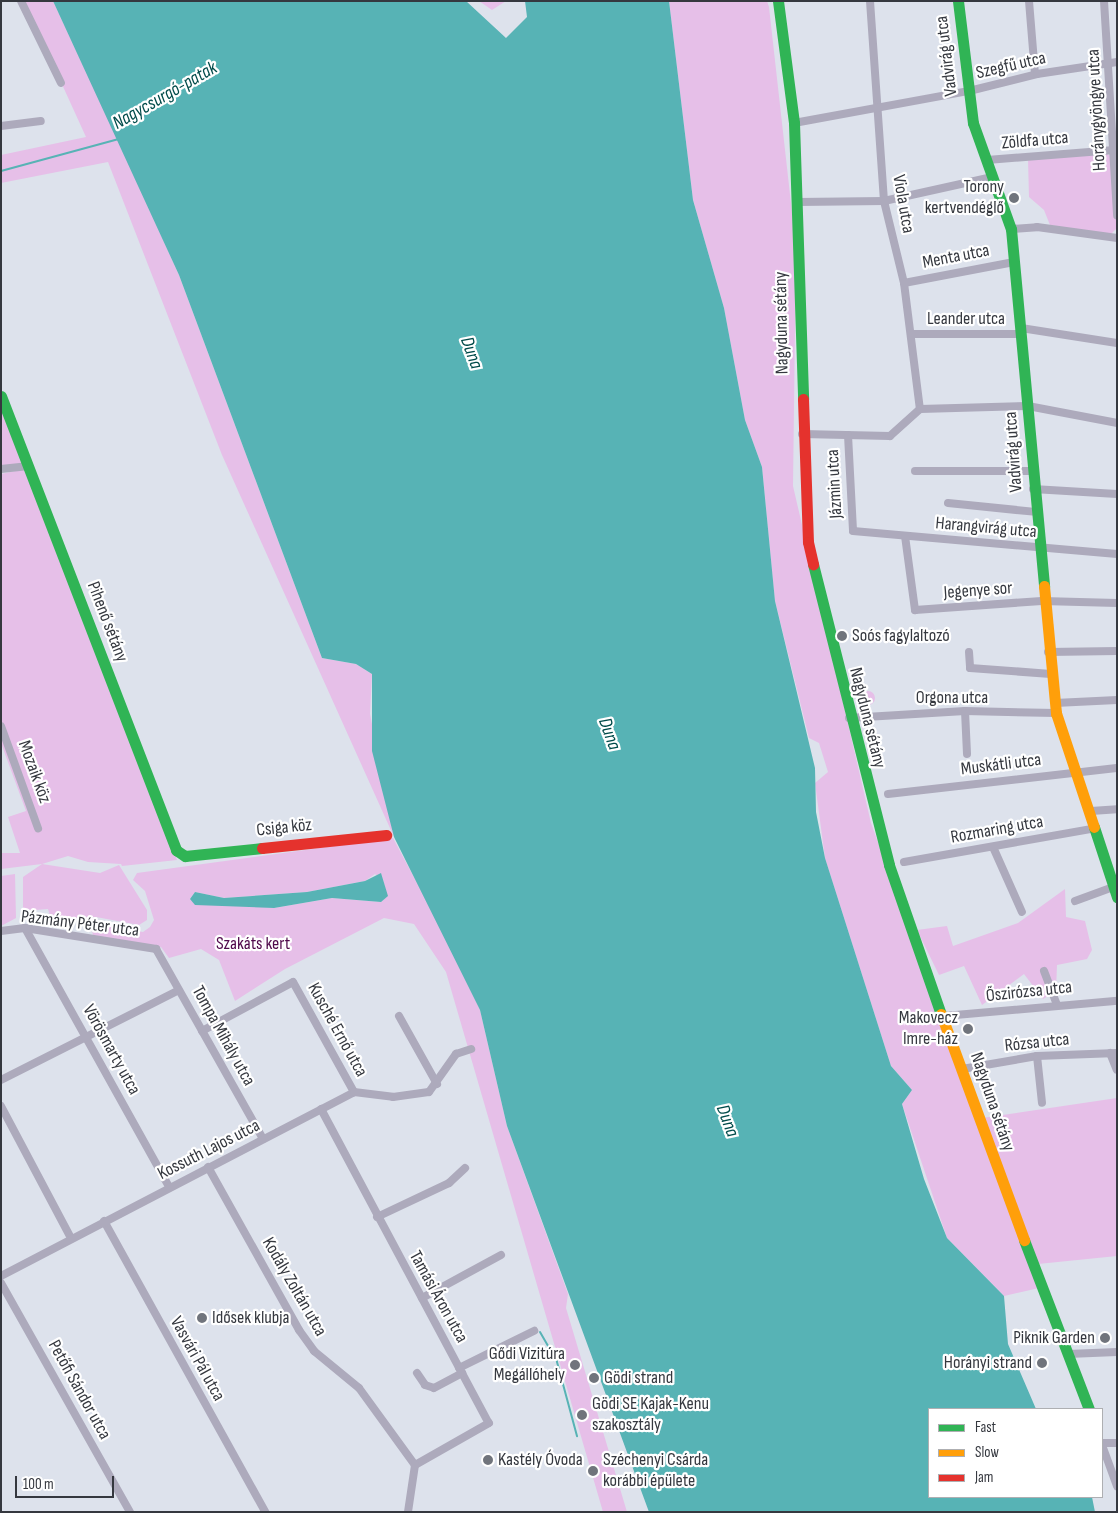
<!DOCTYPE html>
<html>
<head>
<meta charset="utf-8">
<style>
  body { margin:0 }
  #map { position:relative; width:1118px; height:1513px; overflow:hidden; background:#dde2ec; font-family:"Sofia Sans Condensed",sans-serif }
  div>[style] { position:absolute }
  .green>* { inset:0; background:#e6bfe8 }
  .round { border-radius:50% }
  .water>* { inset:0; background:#57b3b5 }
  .stream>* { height:2px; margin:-1px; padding:0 1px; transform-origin:1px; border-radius:1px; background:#57b3b5 }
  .street>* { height:8px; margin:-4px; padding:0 4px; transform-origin:4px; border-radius:4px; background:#adaabc }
  .fast>* { height:11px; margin:-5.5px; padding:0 5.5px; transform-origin:5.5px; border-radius:5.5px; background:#30b455 }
  .slow>* { height:11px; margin:-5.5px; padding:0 5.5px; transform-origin:5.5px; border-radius:5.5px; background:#ff9f0a }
  .jam>* { height:11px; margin:-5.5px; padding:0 5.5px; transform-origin:5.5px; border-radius:5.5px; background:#e5322d }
  .dots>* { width:14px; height:14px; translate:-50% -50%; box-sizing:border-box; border:2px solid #fff; border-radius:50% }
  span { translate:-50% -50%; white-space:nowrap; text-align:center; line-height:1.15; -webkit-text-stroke:4.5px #fff; paint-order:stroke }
  .street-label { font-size:18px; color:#35383f }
  .poi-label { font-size:18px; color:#35383f }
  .right { translate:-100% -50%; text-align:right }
  .left { translate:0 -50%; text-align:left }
  .park-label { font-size:18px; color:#50094c }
  .water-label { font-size:19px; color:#004b4a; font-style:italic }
  .frame { position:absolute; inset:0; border:2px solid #35383f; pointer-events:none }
  .legend { position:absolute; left:928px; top:1408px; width:175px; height:90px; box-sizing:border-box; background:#fff; border:1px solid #aeafb2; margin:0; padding:6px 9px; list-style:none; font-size:15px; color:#35383f }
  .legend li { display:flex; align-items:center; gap:10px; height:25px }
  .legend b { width:25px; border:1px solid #aeafb2 }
  .scale { position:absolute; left:15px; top:1476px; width:99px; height:22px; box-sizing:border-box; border:2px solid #35383f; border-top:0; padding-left:6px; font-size:15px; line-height:18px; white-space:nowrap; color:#35383f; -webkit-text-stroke:4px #fff; paint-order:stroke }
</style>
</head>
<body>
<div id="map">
  <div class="green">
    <i style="clip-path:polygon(24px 1px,53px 1px,125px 155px,179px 275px,322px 658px,356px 664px,372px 674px,370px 714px,394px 837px,222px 455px,108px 162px,1px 183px,1px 155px,86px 137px)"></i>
    <i style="clip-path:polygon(479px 1px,506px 1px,492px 10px)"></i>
    <i style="clip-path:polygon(669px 1px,767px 1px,769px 7px,796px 248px,793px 486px,871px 823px,1039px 1288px,1004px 1296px,947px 1238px,902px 1104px,912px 1090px,891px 1066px,825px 858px,815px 783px,828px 772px,819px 743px,809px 738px,775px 601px,762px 467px,745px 420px,724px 308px,693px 200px)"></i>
    <i style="clip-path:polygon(1106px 153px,1113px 158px,1117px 228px,1110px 235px,1050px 225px,1044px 210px,1029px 197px,1028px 159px)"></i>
    <i style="clip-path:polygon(1px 408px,23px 465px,1px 467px)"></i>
    <i style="clip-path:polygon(25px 469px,177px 860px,122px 866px,121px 864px,88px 862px,68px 856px,42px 864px,100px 873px,119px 865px,147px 910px,147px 920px,139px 925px,96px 917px,51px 919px,48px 909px,23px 911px,23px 877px,42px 864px,1px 869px,1px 853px,20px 853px,8px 817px,26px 811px,1px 743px,1px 474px)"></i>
    <i class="round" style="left:861px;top:691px;width:14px;height:14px"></i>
    <i style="clip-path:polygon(evenodd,393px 838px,461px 965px,480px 1010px,507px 1126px,568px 1294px,566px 1308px,627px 1512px,603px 1512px,446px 972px,414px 924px,384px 918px,285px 969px,235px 1001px,219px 960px,201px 949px,169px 958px,161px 947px,93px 936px,91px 923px,143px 932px,150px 927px,154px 920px,145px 891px,133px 880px,137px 873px,393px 838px,375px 874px,383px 880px,387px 896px,381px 902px,332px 898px,274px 908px,190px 899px,195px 892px,224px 898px,307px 892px,365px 881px,375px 874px)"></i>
    <i style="clip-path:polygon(15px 874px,16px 918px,1px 926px,1px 876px)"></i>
    <i style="clip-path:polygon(1065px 889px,1066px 917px,1085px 921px,1092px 950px,1087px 959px,1057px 965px,1056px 991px,1043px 999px,1024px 974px,982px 1005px,964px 966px,939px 975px,917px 930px,947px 926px,953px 946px,1018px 923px)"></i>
    <i style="clip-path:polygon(1117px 1098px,1117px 1256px,1038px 1264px,982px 1118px)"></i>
  </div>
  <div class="water">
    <i style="clip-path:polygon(53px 1px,466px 1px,506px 38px,527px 17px,525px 1px,669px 1px,693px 200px,724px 308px,745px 420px,762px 467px,775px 601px,815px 768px,816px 812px,825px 858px,891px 1066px,912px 1090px,902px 1104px,924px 1179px,947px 1238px,1004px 1296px,1008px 1344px,1036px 1409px,929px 1409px,929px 1497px,1092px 1497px,1095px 1512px,649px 1512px,507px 1126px,480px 1010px,394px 837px,372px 751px,372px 674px,356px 664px,322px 658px,179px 275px)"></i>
    <i style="clip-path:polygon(381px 873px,388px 896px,381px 902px,332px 898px,274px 908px,195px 905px,190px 899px,195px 892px,224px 898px,307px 892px,365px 881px)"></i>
  </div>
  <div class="stream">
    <i style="left:1px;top:171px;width:122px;rotate:-15.2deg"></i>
    <i style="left:540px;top:1332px;width:34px;rotate:60deg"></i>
    <i style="left:557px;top:1362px;width:77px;rotate:74.9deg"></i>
  </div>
  <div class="street">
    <i style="left:21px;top:1px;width:91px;rotate:64deg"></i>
    <i style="left:870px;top:1px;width:200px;rotate:86deg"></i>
    <i style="left:884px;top:201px;width:84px;rotate:76.3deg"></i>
    <i style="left:904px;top:283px;width:127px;rotate:82.8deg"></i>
    <i style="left:1029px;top:1px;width:73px;rotate:85.3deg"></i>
    <i style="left:1104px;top:1px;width:215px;rotate:86.5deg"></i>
    <i style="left:794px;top:123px;width:178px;rotate:-10.4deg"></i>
    <i style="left:969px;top:91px;width:70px;rotate:-14deg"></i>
    <i style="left:1037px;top:74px;width:81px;rotate:-8.5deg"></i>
    <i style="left:1px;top:126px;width:40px;rotate:-7.1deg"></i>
    <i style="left:987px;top:160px;width:128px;rotate:-4.5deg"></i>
    <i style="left:798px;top:202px;width:86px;rotate:-0.7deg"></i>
    <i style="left:884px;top:201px;width:111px;rotate:-12.5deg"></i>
    <i style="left:1011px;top:229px;width:26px;rotate:-4deg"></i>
    <i style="left:1037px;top:227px;width:81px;rotate:7.8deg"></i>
    <i style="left:904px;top:283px;width:112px;rotate:-10.8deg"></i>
    <i style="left:1021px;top:328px;width:97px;rotate:8.9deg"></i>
    <i style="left:911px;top:334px;width:110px"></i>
    <i style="left:802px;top:434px;width:88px;rotate:1.3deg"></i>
    <i style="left:890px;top:436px;width:40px;rotate:-42deg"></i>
    <i style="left:920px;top:409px;width:108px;rotate:-1.6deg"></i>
    <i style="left:1028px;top:406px;width:91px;rotate:10.8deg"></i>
    <i style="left:848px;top:435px;width:96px;rotate:87deg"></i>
    <i style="left:853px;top:531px;width:265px;rotate:5deg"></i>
    <i style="left:1px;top:469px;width:28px;rotate:-6deg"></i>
    <i style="left:915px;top:471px;width:116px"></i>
    <i style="left:1033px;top:489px;width:84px;rotate:3.4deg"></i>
    <i style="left:948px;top:503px;width:88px;rotate:5.8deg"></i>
    <i style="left:905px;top:536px;width:75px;rotate:82.3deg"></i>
    <i style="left:915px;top:610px;width:127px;rotate:-4.1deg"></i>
    <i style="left:1042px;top:601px;width:75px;rotate:1.5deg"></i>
    <i style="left:969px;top:652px;width:16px;rotate:86deg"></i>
    <i style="left:970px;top:668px;width:81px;rotate:4.2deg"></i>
    <i style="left:1048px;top:652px;width:69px;rotate:-0.8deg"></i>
    <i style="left:1055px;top:703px;width:62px;rotate:-2.8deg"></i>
    <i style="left:965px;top:711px;width:43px;rotate:87.3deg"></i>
    <i style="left:849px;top:718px;width:116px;rotate:-3.5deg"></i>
    <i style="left:965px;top:711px;width:91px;rotate:1.3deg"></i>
    <i style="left:1px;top:726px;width:109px;rotate:70.1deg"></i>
    <i style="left:888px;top:794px;width:230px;rotate:-6.5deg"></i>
    <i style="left:1091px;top:811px;width:26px;rotate:-4deg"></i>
    <i style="left:993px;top:847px;width:71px;rotate:66deg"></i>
    <i style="left:904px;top:862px;width:195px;rotate:-10deg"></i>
    <i style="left:1075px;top:901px;width:40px;rotate:-20.2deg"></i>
    <i style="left:25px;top:928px;width:296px;rotate:60.9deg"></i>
    <i style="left:1px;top:931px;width:24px;rotate:-7deg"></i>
    <i style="left:25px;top:928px;width:133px;rotate:9.1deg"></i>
    <i style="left:156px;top:949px;width:218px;rotate:60.6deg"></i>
    <i style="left:1044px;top:971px;width:36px;rotate:69deg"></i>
    <i style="left:399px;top:1016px;width:78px;rotate:60.8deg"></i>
    <i style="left:944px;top:1016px;width:174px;rotate:-5deg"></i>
    <i style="left:202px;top:1031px;width:103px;rotate:-28.3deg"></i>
    <i style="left:293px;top:982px;width:126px;rotate:61deg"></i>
    <i style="left:1110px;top:1053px;width:18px;rotate:68deg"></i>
    <i style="left:1037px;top:1056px;width:47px;rotate:83.9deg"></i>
    <i style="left:962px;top:1069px;width:76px;rotate:-9.8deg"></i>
    <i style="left:1037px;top:1056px;width:80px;rotate:-2.1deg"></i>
    <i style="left:1px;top:1080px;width:199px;rotate:-26.8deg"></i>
    <i style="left:1px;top:1106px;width:149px;rotate:62.1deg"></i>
    <i style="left:321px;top:1109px;width:356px;rotate:61.9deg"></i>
    <i style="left:489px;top:1423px;width:85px;rotate:150.4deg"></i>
    <i style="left:208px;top:1167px;width:187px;rotate:60.8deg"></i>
    <i style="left:299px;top:1330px;width:26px;rotate:54deg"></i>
    <i style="left:314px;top:1351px;width:58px;rotate:39.4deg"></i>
    <i style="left:359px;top:1388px;width:95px;rotate:54deg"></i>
    <i style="left:415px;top:1465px;width:48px;rotate:98.5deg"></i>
    <i style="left:377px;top:1217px;width:80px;rotate:-25.3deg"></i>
    <i style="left:449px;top:1183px;width:22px;rotate:-43deg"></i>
    <i style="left:104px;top:1221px;width:333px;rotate:61deg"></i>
    <i style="left:1px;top:1276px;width:398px;rotate:-27.5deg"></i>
    <i style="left:354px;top:1092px;width:39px;rotate:7deg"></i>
    <i style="left:393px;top:1097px;width:36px;rotate:-8deg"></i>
    <i style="left:429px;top:1092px;width:47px;rotate:-54.6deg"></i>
    <i style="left:456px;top:1054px;width:16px;rotate:-18deg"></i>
    <i style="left:1px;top:1283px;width:263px;rotate:60.6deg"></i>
    <i style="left:422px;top:1298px;width:90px;rotate:-28.6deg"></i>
    <i style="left:1068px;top:1354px;width:49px;rotate:-2.3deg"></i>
    <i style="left:459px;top:1368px;width:84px;rotate:-26.3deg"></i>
    <i style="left:417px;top:1373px;width:14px;rotate:56deg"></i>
    <i style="left:425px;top:1385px;width:9px;rotate:18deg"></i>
    <i style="left:434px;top:1388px;width:32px;rotate:-28deg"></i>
    <i style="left:1102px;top:1443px;width:15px"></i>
    <i style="left:1102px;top:1445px;width:44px;rotate:69.9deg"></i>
  </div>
  <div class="fast">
    <i style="left:778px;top:1px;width:123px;rotate:82.5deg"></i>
    <i style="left:794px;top:123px;width:276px;rotate:88.1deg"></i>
    <i style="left:958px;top:1px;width:123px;rotate:83deg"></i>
    <i style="left:973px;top:123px;width:113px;rotate:70.3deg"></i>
    <i style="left:1011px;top:229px;width:359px;rotate:84.7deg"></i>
    <i style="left:1px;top:396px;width:487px;rotate:68.9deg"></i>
    <i style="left:176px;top:850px;width:11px;rotate:34deg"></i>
    <i style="left:185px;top:856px;width:77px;rotate:-5.9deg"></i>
    <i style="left:813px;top:564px;width:310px;rotate:75.8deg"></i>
    <i style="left:889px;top:865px;width:158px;rotate:70.8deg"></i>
    <i style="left:1094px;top:827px;width:74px;rotate:71.8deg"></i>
    <i style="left:1024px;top:1240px;width:181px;rotate:69deg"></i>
  </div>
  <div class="slow">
    <i style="left:1044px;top:586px;width:128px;rotate:84.6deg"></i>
    <i style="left:1056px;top:713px;width:120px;rotate:71.6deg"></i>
    <i style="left:941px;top:1014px;width:241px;rotate:69.8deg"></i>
  </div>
  <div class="jam">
    <i style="left:803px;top:399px;width:143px;rotate:88deg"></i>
    <i style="left:808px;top:542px;width:23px;rotate:77deg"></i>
    <i style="left:262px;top:848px;width:125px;rotate:-6deg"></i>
  </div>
  <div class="dots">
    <i style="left:1014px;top:198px;background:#70747c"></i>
    <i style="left:842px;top:636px;background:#70747c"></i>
    <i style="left:968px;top:1029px;background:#70747c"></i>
    <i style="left:202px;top:1318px;background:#70747c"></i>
    <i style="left:1105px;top:1338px;background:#70747c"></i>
    <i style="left:1042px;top:1363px;background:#70747c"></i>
    <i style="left:575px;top:1365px;background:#70747c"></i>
    <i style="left:594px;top:1378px;background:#70747c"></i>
    <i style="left:582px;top:1415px;background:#70747c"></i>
    <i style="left:488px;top:1460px;background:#70747c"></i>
    <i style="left:593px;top:1471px;background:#70747c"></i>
  </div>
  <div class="street-label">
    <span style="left:947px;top:56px;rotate:-97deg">Vadvirág utca</span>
    <span style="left:1011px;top:66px;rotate:-13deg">Szegfű utca</span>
    <span style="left:1097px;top:110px;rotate:-93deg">Horánygyöngye utca</span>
    <span style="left:1035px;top:141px;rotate:-5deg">Zöldfa utca</span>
    <span style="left:903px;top:204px;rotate:80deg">Viola utca</span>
    <span style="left:956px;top:257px;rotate:-11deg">Menta utca</span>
    <span style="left:966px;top:319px">Leander utca</span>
    <span style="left:782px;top:323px;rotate:-91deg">Nagyduna sétány</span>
    <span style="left:1014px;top:452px;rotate:-94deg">Vadvirág utca</span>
    <span style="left:835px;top:484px;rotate:-93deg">Jázmin utca</span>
    <span style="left:986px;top:528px;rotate:5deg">Harangvirág utca</span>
    <span style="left:978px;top:591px;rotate:-4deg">Jegenye sor</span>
    <span style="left:107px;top:622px;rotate:69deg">Pihenő sétány</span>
    <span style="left:952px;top:698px">Orgona utca</span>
    <span style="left:867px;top:718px;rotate:76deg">Nagyduna sétány</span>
    <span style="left:1001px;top:765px;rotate:-7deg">Muskátli utca</span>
    <span style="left:34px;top:772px;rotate:70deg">Mozaik köz</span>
    <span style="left:284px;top:828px;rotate:-6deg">Csiga köz</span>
    <span style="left:997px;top:830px;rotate:-10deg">Rozmaring utca</span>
    <span style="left:80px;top:924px;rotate:7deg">Pázmány Péter utca</span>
    <span style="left:1029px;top:992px;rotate:-6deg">Őszirózsa utca</span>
    <span style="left:337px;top:1030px;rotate:61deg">Kusché Ernő utca</span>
    <span style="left:223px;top:1036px;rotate:61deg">Tompa Mihály utca</span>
    <span style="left:1037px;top:1043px;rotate:-6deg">Rózsa utca</span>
    <span style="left:111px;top:1050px;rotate:61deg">Vörösmarty utca</span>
    <span style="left:992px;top:1102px;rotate:71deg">Nagyduna sétány</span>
    <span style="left:209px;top:1150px;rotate:-27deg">Kossuth Lajos utca</span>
    <span style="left:294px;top:1287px;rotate:60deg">Kodály Zoltán utca</span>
    <span style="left:438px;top:1297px;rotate:61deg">Tamási Áron utca</span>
    <span style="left:197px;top:1359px;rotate:61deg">Vasvári Pál utca</span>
    <span style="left:79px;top:1390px;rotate:61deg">Petőfi Sándor utca</span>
  </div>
  <div class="poi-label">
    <span class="right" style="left:1004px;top:198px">Torony<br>kertvendéglő</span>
    <span class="left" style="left:852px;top:636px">Soós fagylaltozó</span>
    <span class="right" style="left:958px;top:1029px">Makovecz<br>Imre-ház</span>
    <span class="left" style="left:212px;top:1318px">Idősek klubja</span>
    <span class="right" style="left:1095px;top:1338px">Piknik Garden</span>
    <span class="right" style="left:565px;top:1365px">Gődi Vizitúra<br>Megállóhely</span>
    <span class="right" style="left:1032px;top:1363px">Horányi strand</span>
    <span class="left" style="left:604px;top:1378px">Gödi strand</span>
    <span class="left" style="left:592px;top:1415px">Gödi SE Kajak-Kenu<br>szakosztály</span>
    <span class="left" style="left:498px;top:1460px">Kastély Óvoda</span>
    <span class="left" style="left:603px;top:1471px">Széchenyi Csárda<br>korábbi épülete</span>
  </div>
  <div class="park-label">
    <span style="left:253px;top:944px">Szakáts kert</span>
  </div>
  <div class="water-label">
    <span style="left:165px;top:96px;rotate:-30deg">Nagycsurgó-patak</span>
    <span style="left:471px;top:353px;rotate:70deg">Duna</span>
    <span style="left:609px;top:734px;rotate:70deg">Duna</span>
    <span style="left:727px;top:1121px;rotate:69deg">Duna</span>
  </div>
  <div class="frame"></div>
  <ul class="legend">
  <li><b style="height:6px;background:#30b455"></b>Fast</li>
  <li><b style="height:6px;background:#ff9f0a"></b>Slow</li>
  <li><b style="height:6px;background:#e5322d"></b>Jam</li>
  </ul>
  <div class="scale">100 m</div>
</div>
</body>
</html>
